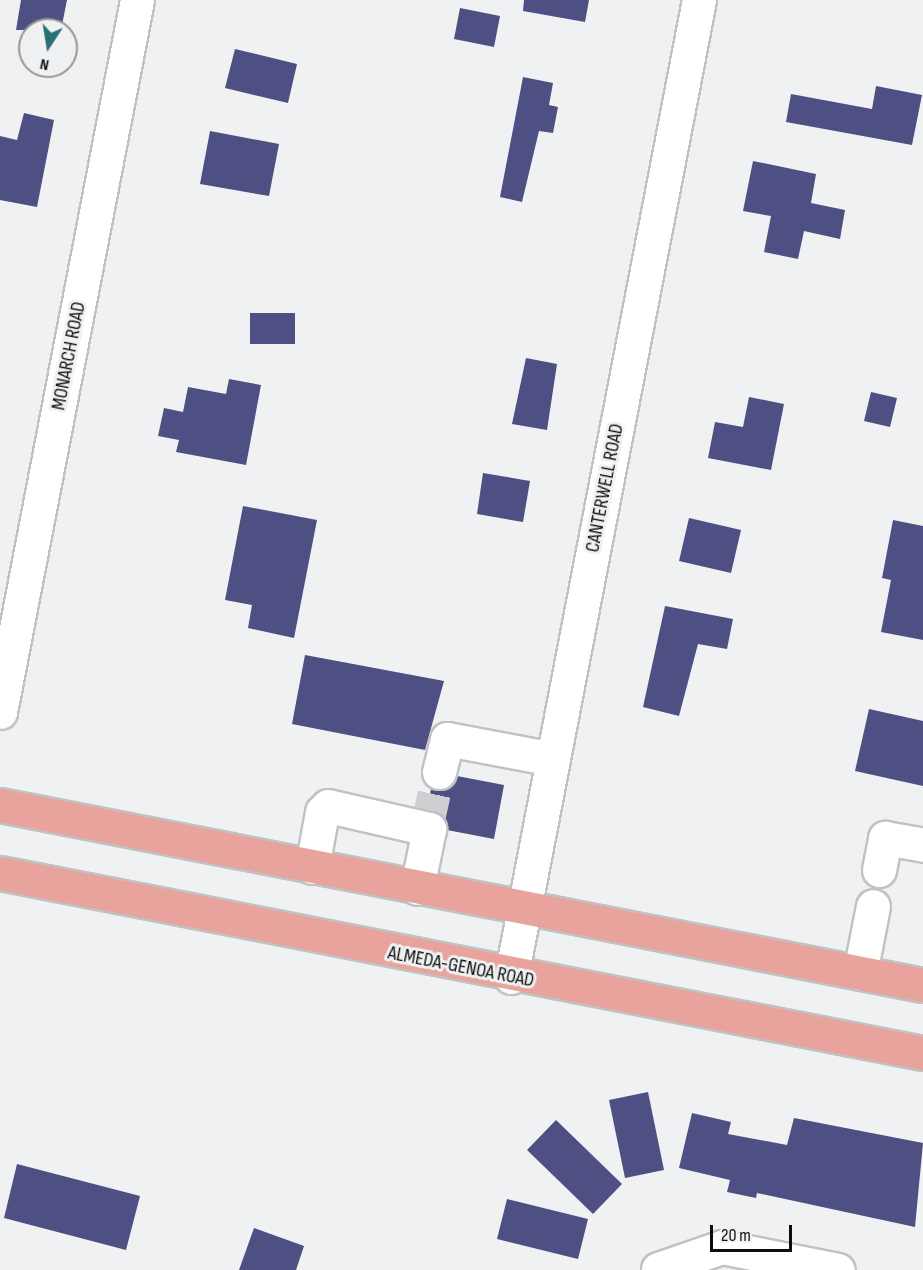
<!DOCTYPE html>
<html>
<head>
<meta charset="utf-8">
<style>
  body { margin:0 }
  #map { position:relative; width:923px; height:1270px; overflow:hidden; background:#f0f1f3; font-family:"Sofia Sans Condensed",sans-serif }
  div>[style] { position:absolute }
  .building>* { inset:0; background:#4e4f82 }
  .minor-tunnel>* { height:33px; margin-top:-16.5px; transform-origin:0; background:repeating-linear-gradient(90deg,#cecfd1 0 33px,transparent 0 49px) }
  .roads { filter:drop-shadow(2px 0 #c1c2c4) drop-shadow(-2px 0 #c1c2c4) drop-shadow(0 2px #c1c2c4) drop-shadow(0 -2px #c1c2c4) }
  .minor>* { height:33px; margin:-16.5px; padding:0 16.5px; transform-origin:16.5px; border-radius:16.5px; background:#fff }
  .major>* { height:33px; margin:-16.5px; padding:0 16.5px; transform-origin:16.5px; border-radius:16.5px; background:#e7a39c }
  span { translate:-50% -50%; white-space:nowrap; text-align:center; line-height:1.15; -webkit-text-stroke:6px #f0f1f3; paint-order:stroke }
  .street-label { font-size:20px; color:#0d0d0e }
  .north { position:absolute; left:18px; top:18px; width:60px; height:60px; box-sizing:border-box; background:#f0f1f3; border:2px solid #959697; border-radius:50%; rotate:192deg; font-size:16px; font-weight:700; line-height:24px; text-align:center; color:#0d0d0e }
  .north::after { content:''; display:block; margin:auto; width:21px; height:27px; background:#277175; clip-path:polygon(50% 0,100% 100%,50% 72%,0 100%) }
  .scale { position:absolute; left:710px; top:1225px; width:82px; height:27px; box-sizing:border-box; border:3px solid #0d0d0e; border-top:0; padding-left:8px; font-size:18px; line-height:21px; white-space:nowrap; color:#0d0d0e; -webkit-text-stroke:4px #f0f1f3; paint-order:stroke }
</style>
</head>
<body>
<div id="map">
  <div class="building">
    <i style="clip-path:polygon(21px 0,67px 0,61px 30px,16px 30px)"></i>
    <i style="clip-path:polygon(524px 0,589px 0,585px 22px,523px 11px)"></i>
    <i style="clip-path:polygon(460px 8px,500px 16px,494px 47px,454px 39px)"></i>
    <i style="clip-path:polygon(235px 49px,297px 64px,288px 103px,225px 88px)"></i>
    <i style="clip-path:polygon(523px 77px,553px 83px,549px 105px,558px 107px,553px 133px,539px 131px,522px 202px,500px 197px)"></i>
    <i style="clip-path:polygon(876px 86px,922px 95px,912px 145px,786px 122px,791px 94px,872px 109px)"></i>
    <i style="clip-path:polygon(24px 113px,54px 120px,37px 207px,0 200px,0 136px,17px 140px)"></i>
    <i style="clip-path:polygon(210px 131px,279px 144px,269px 196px,200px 184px)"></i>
    <i style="clip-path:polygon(753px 161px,816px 174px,811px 203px,845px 210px,840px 239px,804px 231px,798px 259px,764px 252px,771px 216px,743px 211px)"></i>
    <i style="clip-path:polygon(250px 313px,295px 313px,295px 344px,250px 344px)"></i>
    <i style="clip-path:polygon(526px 358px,557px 364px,547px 430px,512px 424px)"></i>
    <i style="clip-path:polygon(229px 379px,261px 385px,246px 465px,176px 452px,179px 440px,158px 436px,164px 408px,183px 412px,188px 387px,226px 394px)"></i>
    <i style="clip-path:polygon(871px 392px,897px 398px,890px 427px,864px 421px)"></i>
    <i style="clip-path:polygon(749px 397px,784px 404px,771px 470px,708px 458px,715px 422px,743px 427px)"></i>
    <i style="clip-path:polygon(483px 473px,530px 481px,523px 522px,477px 514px)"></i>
    <i style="clip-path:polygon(243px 506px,317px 520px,294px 638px,248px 628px,252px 605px,225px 600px)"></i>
    <i style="clip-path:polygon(689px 518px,741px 530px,731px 573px,679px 561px)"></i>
    <i style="clip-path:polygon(893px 520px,923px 526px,923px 640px,881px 632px,891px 580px,882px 578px)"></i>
    <i style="clip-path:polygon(665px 606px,733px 619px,727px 649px,698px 644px,679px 716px,643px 707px)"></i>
    <i style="clip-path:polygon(305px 655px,444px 681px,425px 750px,292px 724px)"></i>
    <i style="clip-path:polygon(869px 709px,923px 721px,923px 786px,855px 771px)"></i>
    <i style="clip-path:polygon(457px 776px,504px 785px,494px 839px,447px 830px,442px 816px,427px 809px,431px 789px,445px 790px)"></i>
    <i style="clip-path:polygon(648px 1092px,664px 1170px,625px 1178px,609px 1100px)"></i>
    <i style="clip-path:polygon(692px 1113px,731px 1122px,728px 1134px,787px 1145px,794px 1118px,923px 1143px,915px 1227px,757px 1193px,756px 1198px,727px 1192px,730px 1180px,679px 1168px)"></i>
    <i style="clip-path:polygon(556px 1120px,622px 1184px,593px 1214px,527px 1150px)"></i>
    <i style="clip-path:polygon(17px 1164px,140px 1196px,126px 1250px,4px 1218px)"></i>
    <i style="clip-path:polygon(507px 1199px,588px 1219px,578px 1259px,497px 1239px)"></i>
    <i style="clip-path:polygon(254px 1228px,304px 1246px,296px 1270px,239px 1270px)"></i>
  </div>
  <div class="minor-tunnel">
    <i style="left:427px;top:826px;width:55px;rotate:-77.5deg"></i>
  </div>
  <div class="roads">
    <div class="minor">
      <i style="left:0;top:712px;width:725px;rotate:-79.11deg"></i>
      <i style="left:439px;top:772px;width:34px;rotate:-76deg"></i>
      <i style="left:447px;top:739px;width:108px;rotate:10.7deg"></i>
      <i style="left:312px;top:867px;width:56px;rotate:-79.7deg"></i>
      <i style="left:322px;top:812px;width:8px;rotate:-45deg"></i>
      <i style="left:328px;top:806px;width:104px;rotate:12.8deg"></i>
      <i style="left:429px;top:829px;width:60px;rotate:101.5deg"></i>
      <i style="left:879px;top:870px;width:33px;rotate:-79deg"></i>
      <i style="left:885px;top:838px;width:39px;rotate:10deg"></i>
      <i style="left:860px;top:973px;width:68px;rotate:-79deg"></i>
      <i style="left:511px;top:977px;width:995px;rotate:-79.11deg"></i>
      <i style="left:658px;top:1269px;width:68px;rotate:-19deg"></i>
      <i style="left:722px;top:1247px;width:118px;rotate:11.2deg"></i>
    </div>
    <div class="major">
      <i style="left:0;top:805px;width:940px;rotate:11.04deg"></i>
      <i style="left:0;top:873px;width:940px;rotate:11.04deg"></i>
    </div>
  </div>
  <div class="street-label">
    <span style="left:69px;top:356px;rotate:-79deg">MONARCH ROAD</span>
    <span style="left:605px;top:488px;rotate:-79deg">CANTERWELL ROAD</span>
    <span style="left:461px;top:967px;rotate:11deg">ALMEDA-GENOA ROAD</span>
  </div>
  <div class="north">N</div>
  <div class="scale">20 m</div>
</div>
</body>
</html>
